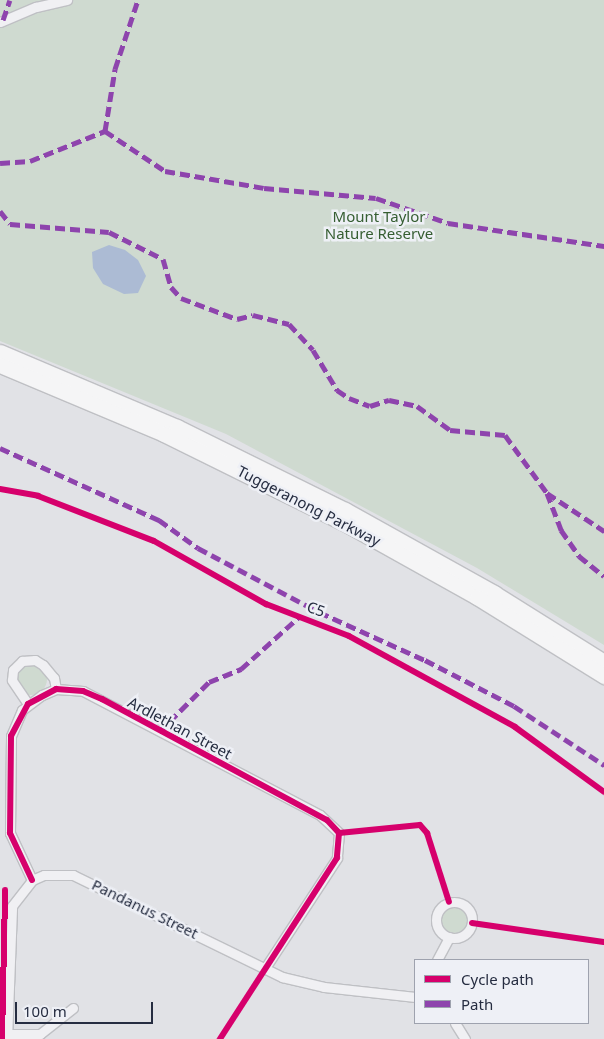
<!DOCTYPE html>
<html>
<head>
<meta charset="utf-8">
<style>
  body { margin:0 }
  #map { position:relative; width:604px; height:1039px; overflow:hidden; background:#e1e2e6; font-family:"Noto Sans",sans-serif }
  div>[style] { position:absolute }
  .green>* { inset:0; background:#cfdad0 }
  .round { border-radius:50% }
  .water>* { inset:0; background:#acbbd4 }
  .roads { filter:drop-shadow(1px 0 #bfc0c4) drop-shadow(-1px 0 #bfc0c4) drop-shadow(0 1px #bfc0c4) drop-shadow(0 -1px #bfc0c4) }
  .minor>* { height:9px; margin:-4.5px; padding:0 4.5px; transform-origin:4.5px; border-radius:4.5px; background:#f0f0f3 }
  .minor>.ring { margin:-4.5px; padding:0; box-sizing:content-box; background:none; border:9px solid #f0f0f3; border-radius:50% }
  .motorway>* { height:15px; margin:-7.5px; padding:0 7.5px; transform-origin:7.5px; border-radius:7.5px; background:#f5f5f6 }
  .quiet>* { height:5px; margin-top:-2.5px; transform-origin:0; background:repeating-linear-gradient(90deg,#8e44ad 0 10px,transparent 0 15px) }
  .cycleway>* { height:6px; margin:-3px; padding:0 3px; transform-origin:3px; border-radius:3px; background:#d6006c }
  span { translate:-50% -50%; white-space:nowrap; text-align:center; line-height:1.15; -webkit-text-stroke:5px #eef0f6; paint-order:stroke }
  .park-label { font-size:15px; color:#365e32 }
  .street-label { font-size:15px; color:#262d41 }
  .legend { position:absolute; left:414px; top:959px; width:175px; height:65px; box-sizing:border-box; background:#eef0f6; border:1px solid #9ea2ae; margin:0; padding:6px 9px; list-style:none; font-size:15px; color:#262d41 }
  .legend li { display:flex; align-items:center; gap:10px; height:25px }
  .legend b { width:25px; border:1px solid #9ea2ae }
  .scale { position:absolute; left:15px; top:1002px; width:138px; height:22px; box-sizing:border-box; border:2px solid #262d41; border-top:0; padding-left:6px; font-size:15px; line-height:18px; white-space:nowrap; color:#262d41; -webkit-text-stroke:4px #eef0f6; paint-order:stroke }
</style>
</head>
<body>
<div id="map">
  <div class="green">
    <i style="clip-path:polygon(0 0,604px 0,604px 645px,477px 568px,226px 434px,0 341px)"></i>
    <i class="round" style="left:15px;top:663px;width:32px;height:32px"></i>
    <i class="round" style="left:440px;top:905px;width:28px;height:28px"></i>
  </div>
  <div class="water">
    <i style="clip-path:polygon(109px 245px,125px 250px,138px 260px,146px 276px,138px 293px,124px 294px,103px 284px,93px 268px,92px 252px)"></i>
  </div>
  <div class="roads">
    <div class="minor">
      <i style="left:0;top:22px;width:39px;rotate:-23deg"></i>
      <i style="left:36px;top:7px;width:32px;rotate:-13deg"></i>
      <i style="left:28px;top:704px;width:29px;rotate:-124deg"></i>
      <i style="left:12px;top:680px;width:10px;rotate:-84deg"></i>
      <i style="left:13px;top:670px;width:13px;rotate:-45deg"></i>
      <i style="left:22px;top:661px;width:13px;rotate:-4deg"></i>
      <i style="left:35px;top:660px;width:9px;rotate:32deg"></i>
      <i style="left:43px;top:665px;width:17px;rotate:50deg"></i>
      <i style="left:54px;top:678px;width:11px;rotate:80deg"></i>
      <i style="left:32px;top:880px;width:52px;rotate:-115.1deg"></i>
      <i style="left:10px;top:833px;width:97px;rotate:-89.4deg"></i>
      <i style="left:11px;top:736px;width:28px;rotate:-67deg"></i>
      <i style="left:22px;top:710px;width:25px;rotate:-37deg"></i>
      <i style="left:42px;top:695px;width:15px;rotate:-23deg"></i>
      <i style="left:56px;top:689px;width:27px;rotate:4deg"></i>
      <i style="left:83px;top:691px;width:267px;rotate:27.6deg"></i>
      <i style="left:320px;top:815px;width:26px;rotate:43deg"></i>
      <i style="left:339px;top:833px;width:25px;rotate:95deg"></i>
      <i style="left:337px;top:858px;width:131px;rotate:123.2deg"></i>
      <i class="ring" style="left:436px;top:902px;width:27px;height:27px"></i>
      <i style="left:437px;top:960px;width:26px;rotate:-62deg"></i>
      <i style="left:455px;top:1023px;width:19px;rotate:58deg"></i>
      <i style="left:7px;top:1034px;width:33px"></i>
      <i style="left:40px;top:1034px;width:42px;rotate:-38.2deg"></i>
      <i style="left:7px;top:1039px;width:133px;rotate:-87.8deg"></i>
      <i style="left:12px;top:906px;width:33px;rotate:-52deg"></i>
      <i style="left:32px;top:880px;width:13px;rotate:-23deg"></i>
      <i style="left:44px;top:875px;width:29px"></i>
      <i style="left:73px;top:875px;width:233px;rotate:26deg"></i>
      <i style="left:282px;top:977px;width:43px;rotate:13.4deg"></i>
      <i style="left:324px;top:987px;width:92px;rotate:6.3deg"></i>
    </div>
    <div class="motorway">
      <i style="left:0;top:352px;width:192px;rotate:23deg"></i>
      <i style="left:177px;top:427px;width:187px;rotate:26.3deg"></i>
      <i style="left:345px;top:510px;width:171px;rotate:29.1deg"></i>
      <i style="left:494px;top:593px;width:130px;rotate:32.1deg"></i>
      <i style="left:0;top:365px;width:178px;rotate:22.8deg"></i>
      <i style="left:164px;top:434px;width:208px;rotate:26.3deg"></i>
      <i style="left:350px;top:526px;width:145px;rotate:29.2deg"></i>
      <i style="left:477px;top:597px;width:150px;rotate:31.9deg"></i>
    </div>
  </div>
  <div class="quiet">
    <i style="left:3px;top:20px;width:21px;rotate:-71deg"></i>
    <i style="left:105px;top:131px;width:72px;rotate:33.7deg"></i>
    <i style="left:165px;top:171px;width:100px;rotate:9.7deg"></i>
    <i style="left:264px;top:188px;width:112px;rotate:5.1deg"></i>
    <i style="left:376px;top:198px;width:76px;rotate:19.1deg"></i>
    <i style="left:448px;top:223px;width:158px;rotate:8.4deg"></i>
    <i style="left:105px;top:131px;width:63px;rotate:-80.8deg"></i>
    <i style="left:115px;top:69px;width:73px;rotate:-71.6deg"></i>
    <i style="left:0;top:163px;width:30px;rotate:-4deg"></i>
    <i style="left:30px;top:161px;width:81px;rotate:-21.8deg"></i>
    <i style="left:0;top:211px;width:16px;rotate:52deg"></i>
    <i style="left:10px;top:224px;width:99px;rotate:4.6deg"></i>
    <i style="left:109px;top:232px;width:60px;rotate:26.6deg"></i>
    <i style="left:163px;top:259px;width:29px;rotate:74deg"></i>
    <i style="left:171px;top:287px;width:15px;rotate:48deg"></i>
    <i style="left:181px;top:298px;width:60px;rotate:20.6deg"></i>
    <i style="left:237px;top:319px;width:16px;rotate:-14deg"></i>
    <i style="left:253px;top:315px;width:37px;rotate:14deg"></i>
    <i style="left:289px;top:324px;width:35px;rotate:47deg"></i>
    <i style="left:313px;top:350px;width:47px;rotate:59deg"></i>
    <i style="left:337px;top:390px;width:14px;rotate:34deg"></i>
    <i style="left:349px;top:398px;width:22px;rotate:21deg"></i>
    <i style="left:370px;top:406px;width:20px;rotate:-18deg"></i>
    <i style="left:389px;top:400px;width:29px;rotate:12deg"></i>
    <i style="left:417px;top:406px;width:41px;rotate:36deg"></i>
    <i style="left:450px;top:430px;width:55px;rotate:5.2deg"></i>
    <i style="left:505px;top:435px;width:72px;rotate:54.1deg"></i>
    <i style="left:547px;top:493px;width:69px;rotate:33.7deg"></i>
    <i style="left:0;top:448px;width:175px;rotate:24.4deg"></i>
    <i style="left:159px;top:520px;width:48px;rotate:35.7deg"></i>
    <i style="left:198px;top:548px;width:137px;rotate:27.9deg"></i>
    <i style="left:319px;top:612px;width:116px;rotate:24.4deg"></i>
    <i style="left:425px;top:660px;width:100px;rotate:27.3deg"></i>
    <i style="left:514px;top:706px;width:108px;rotate:33.2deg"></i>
    <i style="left:547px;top:493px;width:40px;rotate:69deg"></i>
    <i style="left:561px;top:530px;width:32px;rotate:55deg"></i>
    <i style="left:579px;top:556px;width:32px;rotate:39deg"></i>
    <i style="left:159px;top:732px;width:71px;rotate:-45deg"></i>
    <i style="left:209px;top:682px;width:35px;rotate:-22deg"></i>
    <i style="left:241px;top:669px;width:79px;rotate:-41.9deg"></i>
  </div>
  <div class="cycleway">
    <i style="left:0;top:489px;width:39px;rotate:10deg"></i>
    <i style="left:38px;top:496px;width:124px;rotate:21.2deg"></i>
    <i style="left:154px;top:541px;width:129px;rotate:29.4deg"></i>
    <i style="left:266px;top:604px;width:89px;rotate:21.1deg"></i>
    <i style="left:349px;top:636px;width:189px;rotate:28.7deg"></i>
    <i style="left:515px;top:727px;width:110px;rotate:36.1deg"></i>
    <i style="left:339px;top:833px;width:81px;rotate:-5.6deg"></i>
    <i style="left:420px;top:825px;width:11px;rotate:49deg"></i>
    <i style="left:427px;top:833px;width:72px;rotate:72.3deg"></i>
    <i style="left:32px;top:880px;width:52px;rotate:-115.1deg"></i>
    <i style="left:10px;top:833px;width:97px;rotate:-89.4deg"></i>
    <i style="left:11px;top:736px;width:36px;rotate:-62deg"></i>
    <i style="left:28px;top:704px;width:32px;rotate:-28deg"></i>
    <i style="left:56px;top:689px;width:27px;rotate:4deg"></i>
    <i style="left:83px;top:691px;width:21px;rotate:23deg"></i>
    <i style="left:102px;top:699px;width:255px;rotate:28.3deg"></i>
    <i style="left:327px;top:820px;width:18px;rotate:47deg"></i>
    <i style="left:339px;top:833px;width:25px;rotate:95deg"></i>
    <i style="left:337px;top:858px;width:216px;rotate:122.9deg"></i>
    <i style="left:472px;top:923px;width:133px;rotate:8.2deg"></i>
    <i style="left:2px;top:1039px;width:149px;rotate:-88.8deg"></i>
  </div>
  <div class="park-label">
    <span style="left:379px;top:225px">Mount Taylor<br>Nature Reserve</span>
  </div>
  <div class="street-label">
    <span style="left:309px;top:506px;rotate:27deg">Tuggeranong Parkway</span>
    <span style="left:316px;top:609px;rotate:20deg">C5</span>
    <span style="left:180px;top:728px;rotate:28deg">Ardlethan Street</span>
    <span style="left:145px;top:909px;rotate:26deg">Pandanus Street</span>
  </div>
  <ul class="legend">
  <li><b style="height:6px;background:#d6006c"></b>Cycle path</li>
  <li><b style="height:6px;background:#8e44ad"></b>Path</li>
  </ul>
  <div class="scale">100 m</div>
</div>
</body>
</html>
